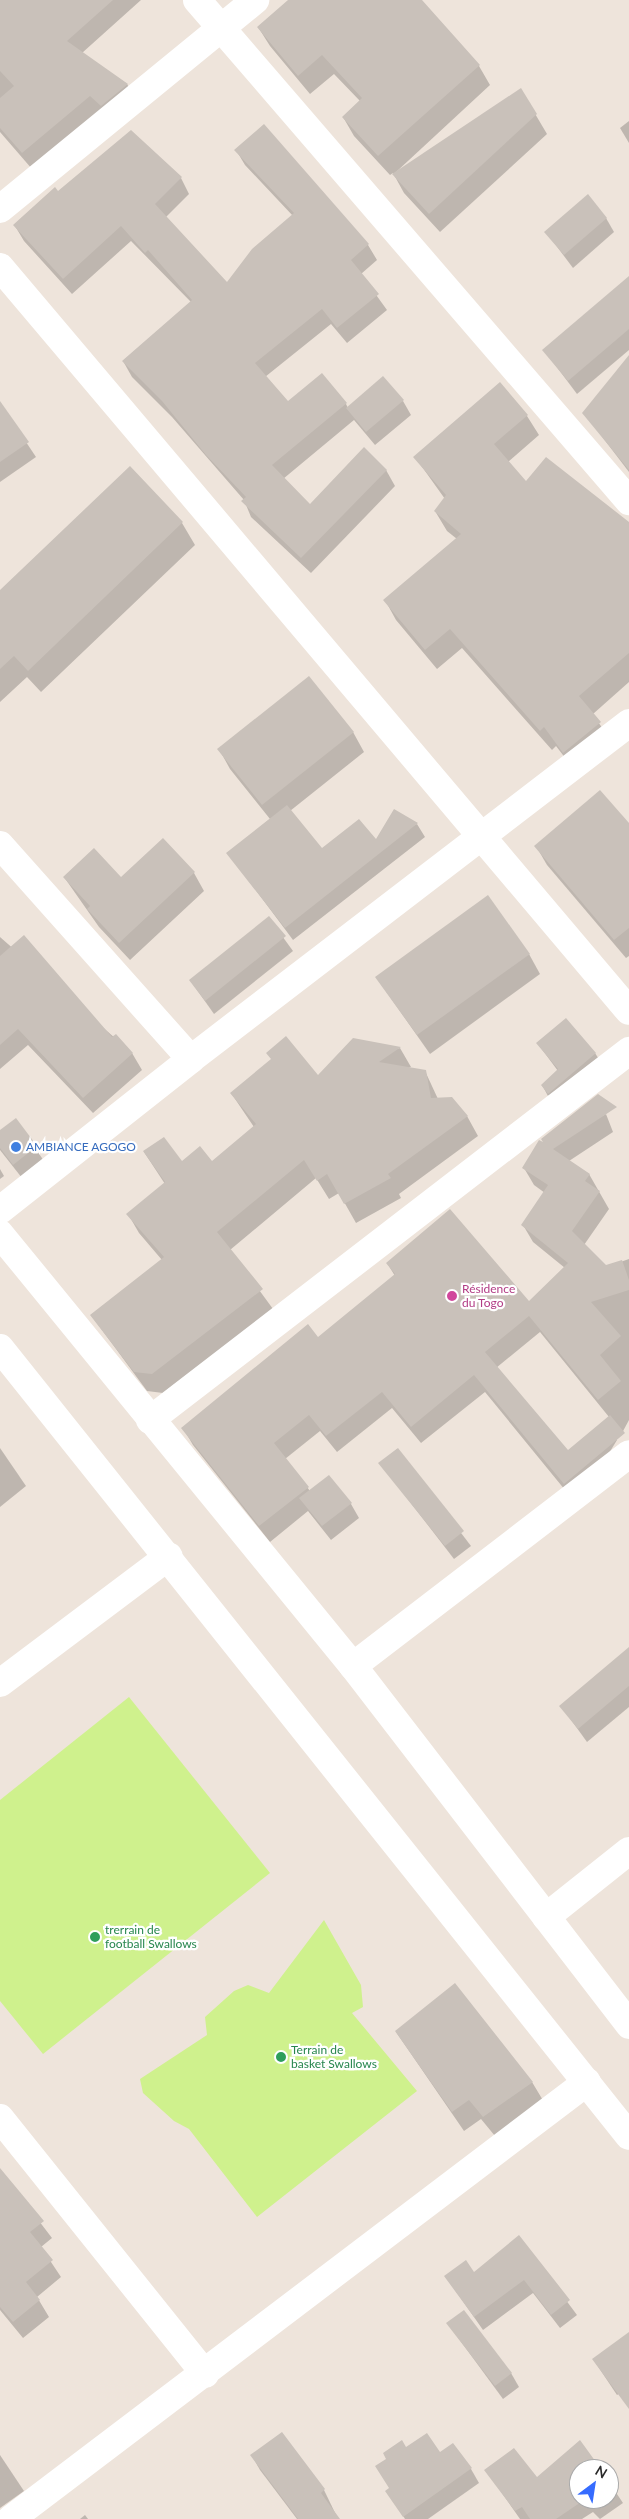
<!DOCTYPE html>
<html>
<head>
<meta charset="utf-8">
<style>
  body { margin:0 }
  #map { position:relative; width:629px; height:2519px; overflow:hidden; background:#eee4db; font-family:Lato,sans-serif }
  div>[style] { position:absolute }
  .pitch>* { inset:0; background:#cff18d }
  .shadow>* { inset:0; background:#0003 }
  .building>* { inset:0; background:#c9c1ba }
  .street>* { height:28px; margin:-14px; padding:0 14px; transform-origin:14px; border-radius:14px; background:#fff }
  .secondary>* { height:28px; margin:-14px; padding:0 14px; transform-origin:14px; border-radius:14px; background:#fff }
  .dots>* { width:14px; height:14px; translate:-50% -50%; box-sizing:border-box; border:2px solid #fff; border-radius:50% }
  span { translate:-50% -50%; white-space:nowrap; text-align:center; line-height:1.15; -webkit-text-stroke:4.5px #fff; paint-order:stroke }
  .shop-label { font-size:12px; color:#366cbe }
  .left { translate:0 -50%; text-align:left }
  .hotel-label { font-size:12px; color:#b23c85 }
  .leisure-label { font-size:12px; color:#27864d }
  .north { position:absolute; left:569px; top:2459px; width:50px; height:50px; box-sizing:border-box; background:#fff; border:1px solid #aaa; border-radius:50%; rotate:31deg; font-size:14px; font-weight:700; line-height:20px; text-align:center; color:#2a2a2a }
  .north::after { content:''; display:block; margin:auto; width:18px; height:22px; background:#366cff; clip-path:polygon(50% 0,100% 100%,50% 72%,0 100%) }
</style>
</head>
<body>
<div id="map">
  <div class="pitch">
    <i style="clip-path:polygon(129px 1697px,270px 1873px,43px 2054px,0 2001px,0 1800px)"></i>
    <i style="clip-path:polygon(324px 1920px,361px 1985px,363px 2007px,352px 2013px,417px 2091px,257px 2217px,189px 2129px,174px 2121px,143px 2093px,140px 2079px,207px 2035px,205px 2017px,234px 1991px,248px 1985px,269px 1993px)"></i>
  </div>
  <div class="shadow">
    <i style="clip-path:polygon(0 0,141px 0,82px 53px,127px 84px,137px 101px,32px 169px,0 132px)"></i>
    <i style="clip-path:polygon(290px 0,421px 0,479px 66px,490px 85px,395px 173px,521px 90px,547px 134px,440px 232px,404px 193px,393px 173px,390px 175px,354px 136px,343px 117px,360px 101px,334px 74px,310px 94px,270px 46px,258px 27px)"></i>
    <i style="clip-path:polygon(629px 121px,629px 143px,620px 128px)"></i>
    <i style="clip-path:polygon(236px 150px,321px 190px,368px 245px,377px 260px,361px 274px,387px 310px,347px 343px,331px 324px,265px 377px,288px 403px,346px 404px,348px 408px,403px 401px,411px 415px,375px 445px,354px 420px,283px 479px,310px 506px,386px 470px,395px 486px,311px 573px,251px 517px,244px 500px,172px 417px,132px 377px,123px 361px,191px 302px,131px 241px,72px 294px,24px 241px,15px 226px,58px 192px,181px 178px,189px 194px,165px 218px,227px 284px,293px 216px,245px 165px)"></i>
    <i style="clip-path:polygon(606px 218px,614px 232px,573px 268px,546px 232px)"></i>
    <i style="clip-path:polygon(629px 278px,629px 350px,577px 394px,544px 350px)"></i>
    <i style="clip-path:polygon(629px 357px,629px 472px,584px 413px)"></i>
    <i style="clip-path:polygon(500px 384px,527px 416px,539px 435px,508px 462px,526px 483px,629px 536px,629px 682px,593px 714px,612px 743px,576px 772px,556px 746px,552px 750px,462px 648px,437px 669px,396px 620px,385px 600px,457px 539px,447px 531px,435px 511px,445px 499px,415px 457px)"></i>
    <i style="clip-path:polygon(0 403px,36px 457px,0 482px)"></i>
    <i style="clip-path:polygon(130px 468px,182px 523px,195px 545px,41px 692px,27px 677px,0 702px,0 592px)"></i>
    <i style="clip-path:polygon(353px 732px,364px 752px,290px 811px,322px 850px,376px 841px,417px 824px,425px 837px,293px 940px,228px 853px,270px 819px,230px 769px,219px 749px)"></i>
    <i style="clip-path:polygon(629px 825px,629px 956px,626px 958px,547px 865px,536px 846px)"></i>
    <i style="clip-path:polygon(163px 840px,194px 873px,204px 891px,130px 960px,99px 927px,64px 877px,121px 879px)"></i>
    <i style="clip-path:polygon(269px 918px,293px 951px,214px 1014px,190px 980px)"></i>
    <i style="clip-path:polygon(0 937px,132px 1053px,142px 1070px,93px 1113px,28px 1045px,0 1069px)"></i>
    <i style="clip-path:polygon(529px 954px,540px 974px,430px 1054px,376px 977px)"></i>
    <i style="clip-path:polygon(538px 1044px,595px 1053px,602px 1064px,548px 1096px,542px 1085px,558px 1071px)"></i>
    <i style="clip-path:polygon(400px 1048px,411px 1067px,408px 1068px,425px 1071px,438px 1099px,467px 1116px,478px 1136px,399px 1194px,401px 1198px,356px 1223px,339px 1193px,329px 1199px,316px 1178px,230px 1250px,273px 1309px,163px 1393px,147px 1391px,91px 1315px,162px 1260px,139px 1233px,128px 1214px,165px 1184px,144px 1152px,182px 1163px,212px 1162px,254px 1127px,231px 1093px,318px 1076px)"></i>
    <i style="clip-path:polygon(606px 1114px,613px 1132px,569px 1161px,589px 1174px,609px 1209px,584px 1245px,606px 1267px,629px 1259px,629px 1420px,622px 1433px,540px 1332px,496px 1368px,568px 1452px,608px 1423px,617px 1440px,586px 1491px,574px 1501px,485px 1392px,421px 1443px,392px 1408px,337px 1452px,320px 1431px,285px 1459px,310px 1491px,351px 1504px,359px 1518px,331px 1540px,308px 1511px,270px 1542px,193px 1445px,183px 1428px,318px 1338px,395px 1276px,387px 1263px,528px 1303px,565px 1268px,533px 1242px,523px 1225px,545px 1193px,534px 1185px,524px 1168px,547px 1146px)"></i>
    <i style="clip-path:polygon(16px 1120px,44px 1161px,22px 1178px,0 1150px,0 1131px)"></i>
    <i style="clip-path:polygon(0 1169px,4px 1176px,0 1179px)"></i>
    <i style="clip-path:polygon(0 1448px,26px 1486px,0 1507px)"></i>
    <i style="clip-path:polygon(397px 1449px,471px 1546px,454px 1559px,380px 1463px)"></i>
    <i style="clip-path:polygon(629px 1649px,629px 1707px,587px 1742px,561px 1706px)"></i>
    <i style="clip-path:polygon(396px 2032px,532px 2082px,544px 2102px,495px 2136px,481px 2119px,464px 2131px)"></i>
    <i style="clip-path:polygon(0 2170px,52px 2238px,41px 2247px,61px 2277px,37px 2297px,49px 2317px,23px 2338px,0 2310px)"></i>
    <i style="clip-path:polygon(519px 2237px,577px 2315px,560px 2328px,533px 2293px,483px 2330px,446px 2277px,474px 2274px)"></i>
    <i style="clip-path:polygon(448px 2324px,511px 2373px,519px 2387px,503px 2399px)"></i>
    <i style="clip-path:polygon(629px 2351px,629px 2387px,617px 2395px,593px 2359px)"></i>
    <i style="clip-path:polygon(282px 2434px,324px 2490px,338px 2519px,297px 2519px,260px 2470px,252px 2456px)"></i>
    <i style="clip-path:polygon(579px 2442px,599px 2469px,579px 2469px,579px 2499px,609px 2499px,609px 2482px,623px 2503px,600px 2519px,593px 2512px,582px 2519px,520px 2519px,486px 2470px,536px 2479px)"></i>
    <i style="clip-path:polygon(440px 2454px,471px 2469px,479px 2483px,428px 2519px,405px 2519px,387px 2491px)"></i>
    <i style="clip-path:polygon(0 2455px,24px 2491px,0 2508px)"></i>
    <i style="clip-path:polygon(85px 2515px,88px 2519px,80px 2519px)"></i>
  </div>
  <div class="building">
    <i style="clip-path:polygon(0 0,113px 0,67px 41px,128px 84px,101px 106px,90px 96px,22px 153px,0 128px,0 98px,14px 86px,0 71px)"></i>
    <i style="clip-path:polygon(288px 0,422px 0,480px 65px,378px 156px,342px 117px,362px 98px,322px 55px,298px 76px,257px 27px)"></i>
    <i style="clip-path:polygon(521px 88px,537px 114px,429px 214px,392px 174px)"></i>
    <i style="clip-path:polygon(264px 124px,369px 244px,351px 260px,379px 294px,337px 328px,322px 309px,255px 363px,288px 401px,322px 373px,347px 403px,272px 465px,310px 504px,364px 447px,387px 470px,301px 558px,241px 501px,246px 497px,206px 455px,162px 401px,122px 361px,192px 300px,148px 250px,145px 253px,121px 226px,63px 279px,13px 225px,55px 187px,58px 191px,131px 130px,182px 177px,155px 204px,227px 282px,252px 249px,294px 213px,234px 150px)"></i>
    <i style="clip-path:polygon(588px 194px,607px 218px,564px 255px,544px 232px)"></i>
    <i style="clip-path:polygon(629px 276px,629px 329px,568px 381px,542px 350px)"></i>
    <i style="clip-path:polygon(629px 355px,629px 470px,582px 413px)"></i>
    <i style="clip-path:polygon(383px 376px,404px 400px,366px 432px,346px 408px)"></i>
    <i style="clip-path:polygon(500px 382px,528px 415px,494px 444px,526px 481px,546px 457px,629px 522px,629px 653px,579px 696px,601px 722px,563px 753px,544px 727px,540px 731px,450px 629px,425px 650px,383px 600px,461px 534px,434px 511px,446px 495px,413px 457px)"></i>
    <i style="clip-path:polygon(0 401px,29px 442px,0 462px)"></i>
    <i style="clip-path:polygon(130px 466px,183px 522px,28px 671px,14px 656px,0 669px,0 590px)"></i>
    <i style="clip-path:polygon(309px 676px,354px 732px,262px 805px,217px 749px)"></i>
    <i style="clip-path:polygon(600px 790px,629px 823px,629px 928px,614px 940px,534px 846px)"></i>
    <i style="clip-path:polygon(287px 805px,322px 848px,359px 819px,376px 839px,394px 809px,418px 823px,285px 928px,226px 853px)"></i>
    <i style="clip-path:polygon(163px 838px,195px 872px,119px 943px,87px 909px,90px 906px,63px 877px,94px 848px,121px 877px)"></i>
    <i style="clip-path:polygon(488px 895px,530px 954px,417px 1035px,375px 977px)"></i>
    <i style="clip-path:polygon(269px 916px,286px 936px,205px 1001px,189px 980px)"></i>
    <i style="clip-path:polygon(24px 935px,112px 1037px,116px 1034px,133px 1053px,83px 1098px,18px 1029px,0 1045px,0 956px)"></i>
    <i style="clip-path:polygon(566px 1018px,596px 1053px,548px 1094px,541px 1085px,558px 1069px,536px 1043px)"></i>
    <i style="clip-path:polygon(286px 1036px,318px 1075px,353px 1038px,401px 1047px,379px 1062px,426px 1070px,431px 1098px,452px 1097px,468px 1116px,388px 1174px,391px 1178px,344px 1204px,327px 1174px,317px 1181px,304px 1160px,217px 1232px,263px 1289px,152px 1374px,134px 1372px,90px 1315px,164px 1257px,126px 1214px,165px 1182px,143px 1151px,164px 1137px,182px 1161px,200px 1146px,212px 1161px,256px 1124px,230px 1093px,271px 1059px,266px 1053px)"></i>
    <i style="clip-path:polygon(598px 1094px,617px 1107px,553px 1149px,590px 1174px,585px 1181px,600px 1191px,572px 1231px,606px 1265px,622px 1260px,629px 1280px,629px 1290px,591px 1302px,621px 1336px,600px 1355px,621px 1381px,598px 1400px,529px 1316px,485px 1352px,568px 1450px,610px 1415px,625px 1433px,564px 1484px,474px 1375px,411px 1427px,382px 1392px,326px 1436px,309px 1415px,274px 1443px,309px 1487px,259px 1526px,181px 1428px,308px 1324px,318px 1337px,395px 1274px,386px 1263px,450px 1209px,529px 1301px,568px 1263px,521px 1225px,548px 1185px,522px 1168px,539px 1140px,543px 1142px,541px 1139px)"></i>
    <i style="clip-path:polygon(16px 1118px,37px 1146px,13px 1165px,0 1148px,0 1130px)"></i>
    <i style="clip-path:polygon(398px 1448px,464px 1531px,445px 1546px,378px 1463px)"></i>
    <i style="clip-path:polygon(329px 1475px,352px 1503px,322px 1526px,299px 1498px)"></i>
    <i style="clip-path:polygon(629px 1647px,629px 1686px,578px 1729px,559px 1706px)"></i>
    <i style="clip-path:polygon(455px 1983px,533px 2082px,483px 2117px,469px 2100px,452px 2112px,395px 2031px)"></i>
    <i style="clip-path:polygon(0 2168px,44px 2221px,30px 2232px,53px 2260px,26px 2282px,40px 2300px,13px 2322px,0 2307px)"></i>
    <i style="clip-path:polygon(519px 2235px,570px 2300px,551px 2315px,524px 2280px,474px 2317px,444px 2276px,466px 2260px,474px 2272px)"></i>
    <i style="clip-path:polygon(464px 2310px,512px 2373px,495px 2386px,446px 2323px)"></i>
    <i style="clip-path:polygon(629px 2332px,629px 2409px,592px 2359px)"></i>
    <i style="clip-path:polygon(282px 2432px,325px 2489px,321px 2493px,340px 2519px,298px 2519px,250px 2455px)"></i>
    <i style="clip-path:polygon(427px 2433px,440px 2452px,453px 2443px,472px 2468px,403px 2517px,385px 2491px,389px 2488px,375px 2466px,386px 2459px,383px 2453px,402px 2440px,406px 2447px)"></i>
    <i style="clip-path:polygon(580px 2440px,601px 2469px,579px 2469px,579px 2499px,603px 2499px,590px 2508px,584px 2500px,556px 2519px,530px 2519px,522px 2507px,515px 2511px,484px 2470px,514px 2448px,537px 2477px)"></i>
  </div>
  <div class="street">
    <i style="left:197px;top:0;width:662px;rotate:49.23deg"></i>
    <i style="left:0;top:209px;width:330px;rotate:-39.3deg"></i>
    <i style="left:0;top:267px;width:974px;rotate:49.79deg"></i>
    <i style="left:0;top:845px;width:287px;rotate:48.3deg"></i>
    <i style="left:0;top:1210px;width:243px;rotate:-38.3deg"></i>
    <i style="left:191px;top:1059px;width:552px;rotate:-37.49deg"></i>
    <i style="left:150px;top:1420px;width:605px;rotate:-37.61deg"></i>
    <i style="left:353px;top:1666px;width:348px;rotate:-37.5deg"></i>
    <i style="left:0;top:1683px;width:211px;rotate:-36.9deg"></i>
    <i style="left:546px;top:1917px;width:106px;rotate:-38.5deg"></i>
    <i style="left:0;top:2118px;width:328px;rotate:51.3deg"></i>
    <i style="left:11px;top:2519px;width:723px;rotate:-37.19deg"></i>
  </div>
  <div class="secondary">
    <i style="left:0;top:1234px;width:558px;rotate:50.75deg"></i>
    <i style="left:353px;top:1666px;width:453px;rotate:52.4deg"></i>
    <i style="left:0;top:1348px;width:1008px;rotate:51.4deg"></i>
  </div>
  <div class="dots">
    <i style="left:16px;top:1147px;background:#3f7fe0"></i>
    <i style="left:452px;top:1296px;background:#d1479c"></i>
    <i style="left:95px;top:1937px;background:#2e9e5b"></i>
    <i style="left:281px;top:2057px;background:#2e9e5b"></i>
  </div>
  <div class="shop-label">
    <span class="left" style="left:26px;top:1147px">AMBIANCE AGOGO</span>
  </div>
  <div class="hotel-label">
    <span class="left" style="left:462px;top:1296px">Résidence<br>du Togo</span>
  </div>
  <div class="leisure-label">
    <span class="left" style="left:105px;top:1937px">trerrain de<br>football Swallows</span>
    <span class="left" style="left:291px;top:2057px">Terrain de<br>basket Swallows</span>
  </div>
  <div class="north">N</div>
</div>
</body>
</html>
